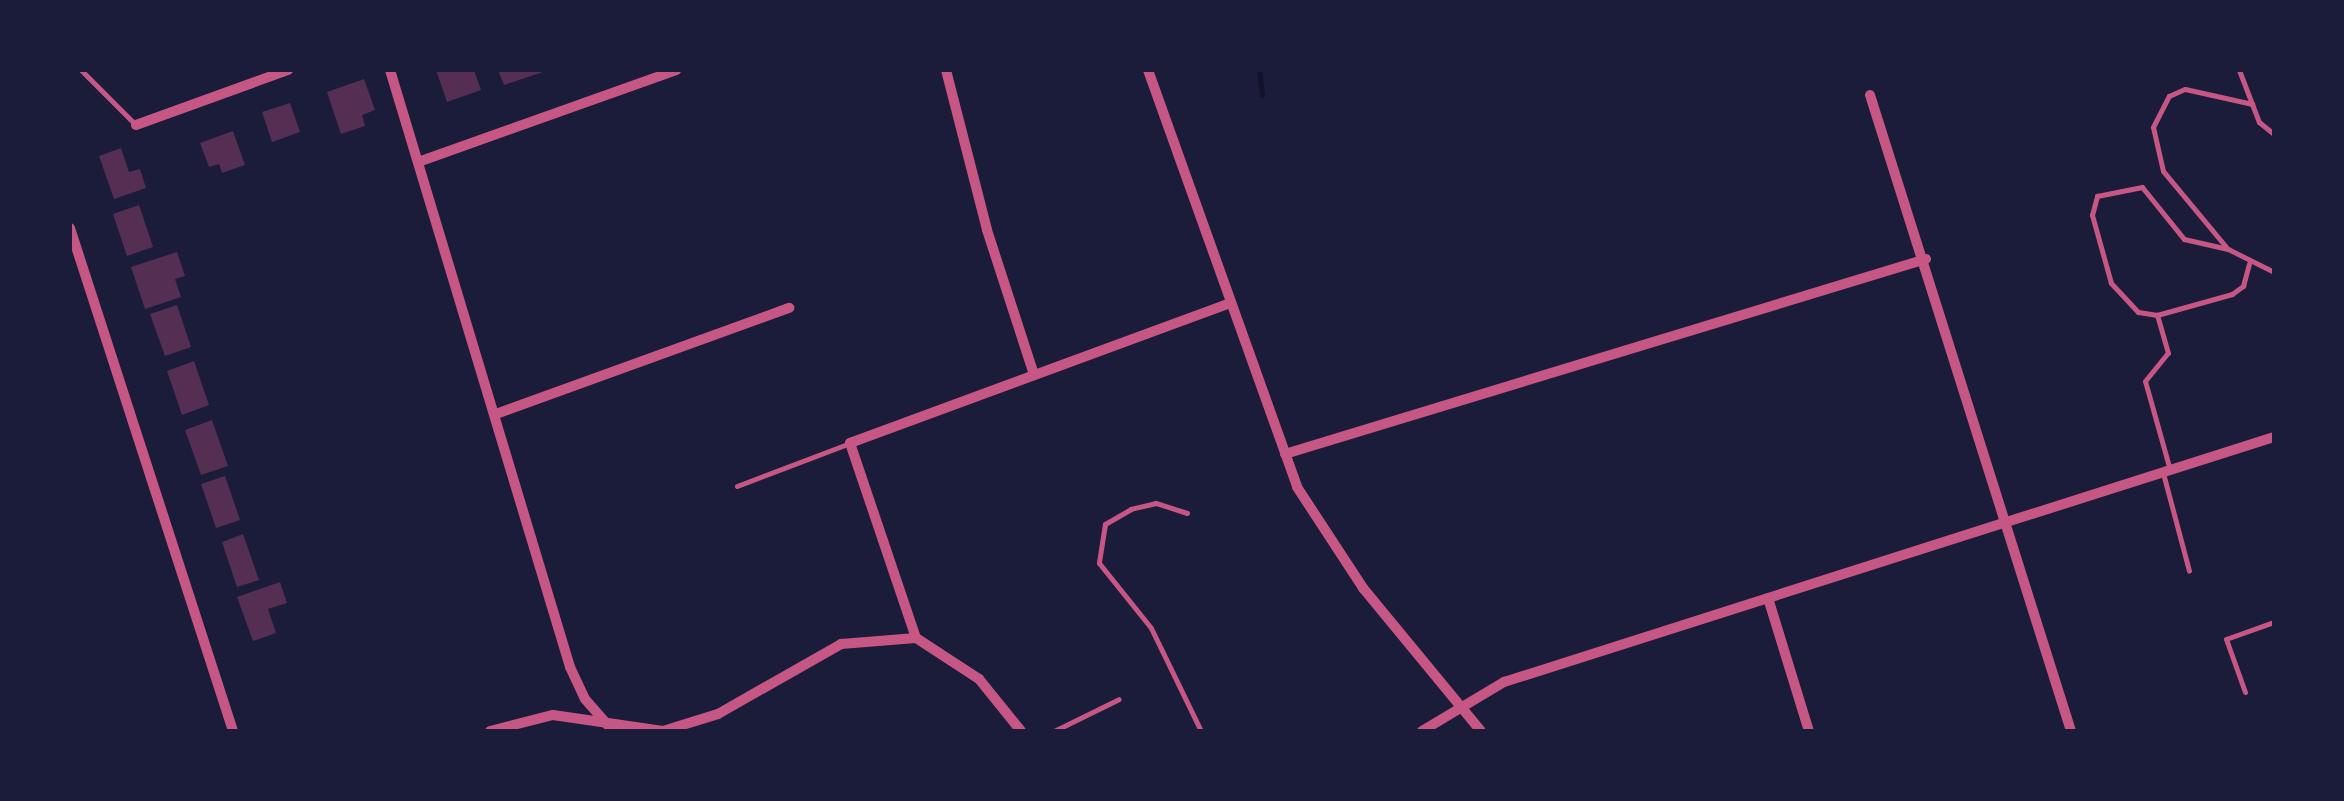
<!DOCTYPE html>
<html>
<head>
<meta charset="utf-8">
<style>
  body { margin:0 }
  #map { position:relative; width:2344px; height:801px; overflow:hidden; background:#1b1b3a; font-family:Arial,sans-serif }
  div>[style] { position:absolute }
  .stream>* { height:5px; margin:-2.5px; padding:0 2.5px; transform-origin:2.5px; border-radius:2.5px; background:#12122b }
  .building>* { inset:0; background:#542f53 }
  .service>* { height:5px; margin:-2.5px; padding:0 2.5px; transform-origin:2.5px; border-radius:2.5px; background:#c65784 }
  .minor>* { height:10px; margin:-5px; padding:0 5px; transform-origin:5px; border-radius:5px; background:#c65784 }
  span { translate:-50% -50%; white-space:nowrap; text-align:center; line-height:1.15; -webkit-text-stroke:8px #1b1b3a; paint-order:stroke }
  .frame { position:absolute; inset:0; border:72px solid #1b1b3a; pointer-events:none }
</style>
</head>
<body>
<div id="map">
  <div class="stream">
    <i style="left:1259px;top:70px;width:25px;rotate:83deg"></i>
  </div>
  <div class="building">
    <i style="clip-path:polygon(436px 70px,474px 70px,481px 90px,447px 102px)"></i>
    <i style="clip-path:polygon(498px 70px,546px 70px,546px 71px,504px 85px)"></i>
    <i style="clip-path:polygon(364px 79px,375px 110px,362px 115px,365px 126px,341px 134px,327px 92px)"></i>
    <i style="clip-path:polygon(290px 103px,300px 132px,272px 142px,262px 112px)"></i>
    <i style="clip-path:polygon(233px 131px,245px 165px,222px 173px,219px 164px,209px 167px,200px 143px)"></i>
    <i style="clip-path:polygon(121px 148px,129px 172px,140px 169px,146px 188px,114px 199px,99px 156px)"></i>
    <i style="clip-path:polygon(139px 205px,153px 247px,127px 256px,113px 214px)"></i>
    <i style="clip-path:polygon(177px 252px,185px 276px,175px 279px,181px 297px,145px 309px,131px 267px)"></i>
    <i style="clip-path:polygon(177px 305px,191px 347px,165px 356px,150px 314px)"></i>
    <i style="clip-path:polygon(194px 361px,209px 405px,182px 415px,167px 371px)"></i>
    <i style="clip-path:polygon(212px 420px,228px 466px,201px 475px,185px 430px)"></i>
    <i style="clip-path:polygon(225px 476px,240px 520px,216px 528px,201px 484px)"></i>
    <i style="clip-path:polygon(243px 534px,259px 580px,237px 587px,222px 542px)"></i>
    <i style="clip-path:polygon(280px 582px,287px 603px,268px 609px,276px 633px,253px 641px,237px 597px)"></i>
  </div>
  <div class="service">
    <i style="left:81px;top:70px;width:78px;rotate:45deg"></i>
    <i style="left:2239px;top:70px;width:56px;rotate:69deg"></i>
    <i style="left:2259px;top:122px;width:19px;rotate:39deg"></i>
    <i style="left:2227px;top:248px;width:100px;rotate:-129.7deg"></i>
    <i style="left:2163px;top:171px;width:45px;rotate:-102.8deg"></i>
    <i style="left:2153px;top:127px;width:35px;rotate:-63deg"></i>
    <i style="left:2169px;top:96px;width:17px;rotate:-24deg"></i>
    <i style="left:2185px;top:89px;width:69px;rotate:12.6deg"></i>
    <i style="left:2157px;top:315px;width:78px;rotate:-15.6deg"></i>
    <i style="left:2232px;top:294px;width:14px;rotate:-36deg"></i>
    <i style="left:2243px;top:286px;width:23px;rotate:-75deg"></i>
    <i style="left:2170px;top:470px;width:92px;rotate:-105.7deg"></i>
    <i style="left:2145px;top:381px;width:36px;rotate:-51deg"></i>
    <i style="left:2168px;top:353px;width:40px;rotate:-106deg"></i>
    <i style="left:2157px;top:315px;width:19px;rotate:-171deg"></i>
    <i style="left:2138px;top:312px;width:40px;rotate:-133deg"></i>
    <i style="left:2111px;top:283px;width:71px;rotate:-105.6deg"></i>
    <i style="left:2092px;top:215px;width:20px;rotate:-75deg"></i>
    <i style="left:2097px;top:196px;width:46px;rotate:-11.3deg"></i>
    <i style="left:2142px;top:187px;width:67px;rotate:51.1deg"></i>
    <i style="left:2184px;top:239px;width:45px;rotate:12.8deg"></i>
    <i style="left:2228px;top:249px;width:51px;rotate:26.6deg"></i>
    <i style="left:2163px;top:473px;width:101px;rotate:75.1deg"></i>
    <i style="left:737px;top:486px;width:121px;rotate:-20.8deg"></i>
    <i style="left:1187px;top:513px;width:33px;rotate:-162deg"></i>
    <i style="left:1156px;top:503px;width:26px;rotate:167deg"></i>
    <i style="left:1131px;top:509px;width:30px;rotate:150deg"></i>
    <i style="left:1105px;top:524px;width:39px;rotate:99deg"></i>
    <i style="left:1099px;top:563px;width:83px;rotate:51.3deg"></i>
    <i style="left:1151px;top:628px;width:114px;rotate:64.1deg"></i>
    <i style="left:2245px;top:692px;width:56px;rotate:-109.7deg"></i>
    <i style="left:2226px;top:639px;width:51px;rotate:-19.5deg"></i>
    <i style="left:1054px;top:731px;width:72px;rotate:-26.2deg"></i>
  </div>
  <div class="minor">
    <i style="left:390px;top:70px;width:624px;rotate:73.22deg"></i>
    <i style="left:570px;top:667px;width:35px;rotate:65deg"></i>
    <i style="left:585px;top:699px;width:43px;rotate:48.8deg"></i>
    <i style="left:946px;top:70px;width:165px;rotate:75.6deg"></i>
    <i style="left:987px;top:230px;width:152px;rotate:72deg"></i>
    <i style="left:1148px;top:70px;width:443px;rotate:70.3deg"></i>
    <i style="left:1297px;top:487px;width:121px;rotate:56.8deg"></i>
    <i style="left:1363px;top:588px;width:185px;rotate:50.5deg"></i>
    <i style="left:1870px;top:95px;width:667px;rotate:72.46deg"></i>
    <i style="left:136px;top:125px;width:162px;rotate:-19.9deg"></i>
    <i style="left:421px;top:161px;width:271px;rotate:-19.6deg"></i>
    <i style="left:70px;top:228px;width:529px;rotate:72.04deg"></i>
    <i style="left:496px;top:414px;width:312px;rotate:-19.9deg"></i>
    <i style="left:1285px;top:454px;width:670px;rotate:-16.92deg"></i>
    <i style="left:1768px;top:598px;width:139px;rotate:72.9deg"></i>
    <i style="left:490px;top:731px;width:65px;rotate:-14.3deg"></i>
    <i style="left:553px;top:715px;width:111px;rotate:8.3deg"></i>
    <i style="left:663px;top:731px;width:58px;rotate:-17.2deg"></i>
    <i style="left:718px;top:714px;width:142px;rotate:-29.6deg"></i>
    <i style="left:841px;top:644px;width:75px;rotate:-4.6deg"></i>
    <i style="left:1021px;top:731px;width:67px;rotate:-128.9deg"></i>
    <i style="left:979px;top:679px;width:75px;rotate:-146.9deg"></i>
    <i style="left:916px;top:638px;width:206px;rotate:-108.7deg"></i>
    <i style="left:850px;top:443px;width:405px;rotate:-20.2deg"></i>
    <i style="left:1422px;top:731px;width:96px;rotate:-30.9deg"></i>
    <i style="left:1504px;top:682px;width:808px;rotate:-17.65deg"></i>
  </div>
  <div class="frame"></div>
</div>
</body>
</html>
